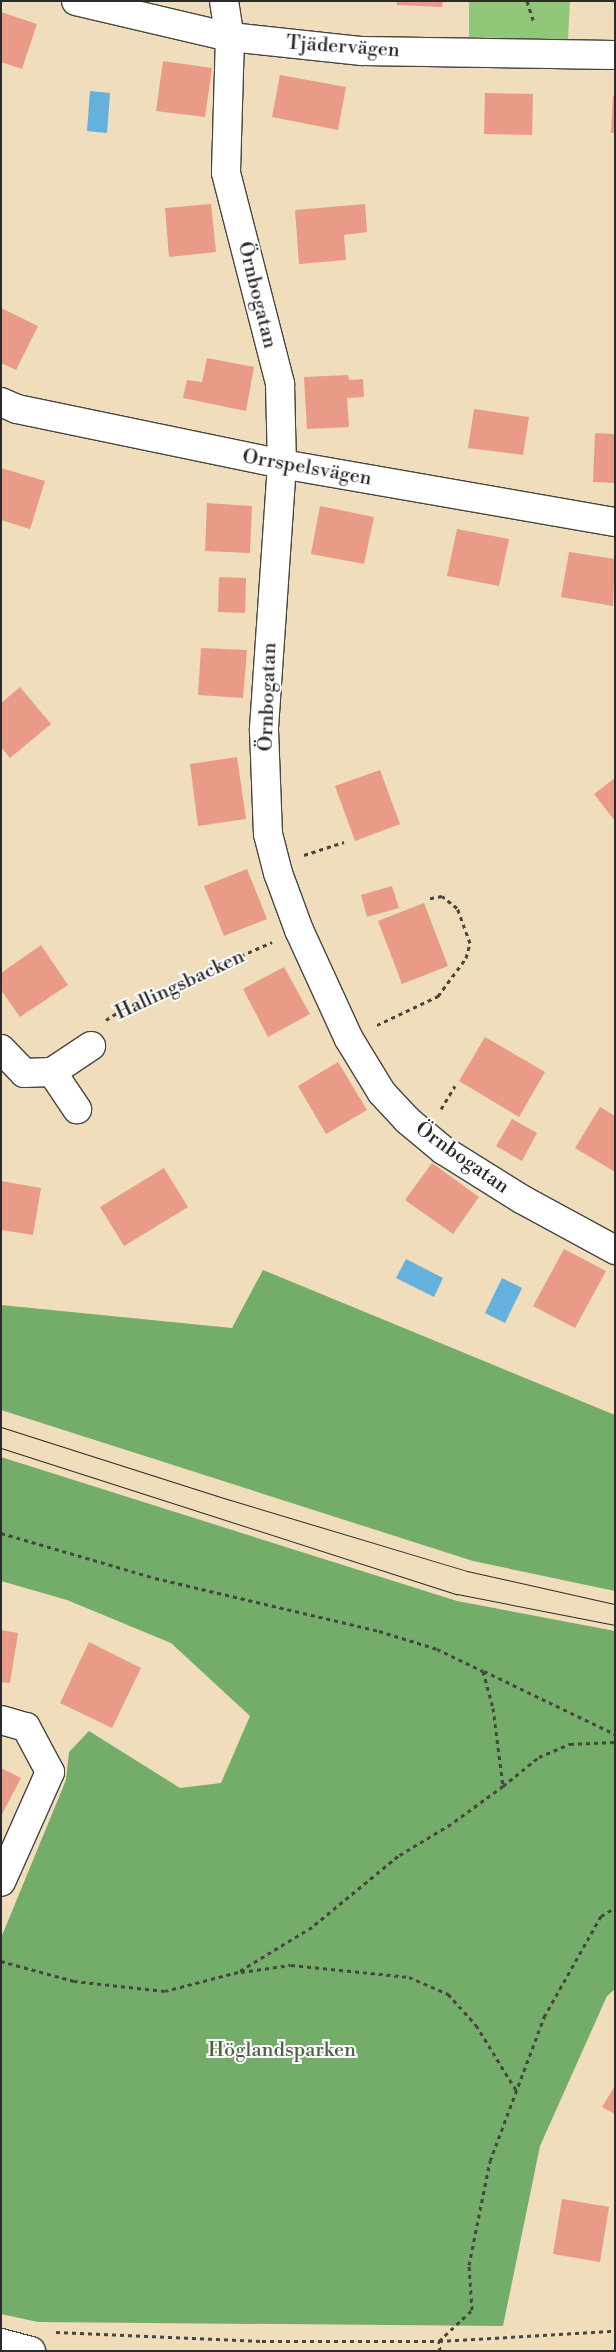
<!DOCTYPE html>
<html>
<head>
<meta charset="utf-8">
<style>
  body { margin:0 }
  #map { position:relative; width:616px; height:2352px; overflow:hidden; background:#efddbb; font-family:"Libre Bodoni",serif }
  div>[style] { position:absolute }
  .green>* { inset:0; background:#90c779 }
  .forest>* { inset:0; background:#74ac69 }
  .water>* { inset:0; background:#64b1dd }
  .building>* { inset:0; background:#e99b88 }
  .path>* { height:3px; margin-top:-1.5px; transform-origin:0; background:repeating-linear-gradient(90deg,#484641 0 4px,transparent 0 8px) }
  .roads { filter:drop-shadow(1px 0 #484641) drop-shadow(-1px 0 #484641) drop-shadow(0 1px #484641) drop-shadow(0 -1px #484641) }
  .minor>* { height:28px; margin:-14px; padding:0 14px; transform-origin:14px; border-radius:14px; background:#fff }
  .tertiary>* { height:28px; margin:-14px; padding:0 14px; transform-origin:14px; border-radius:14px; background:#fff }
  .tram>* { height:1px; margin:-0.5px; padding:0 0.5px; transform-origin:0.5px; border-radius:0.5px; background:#2b2b2b }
  span { translate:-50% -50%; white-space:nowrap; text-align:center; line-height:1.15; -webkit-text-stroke:4px #fff; paint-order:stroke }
  .street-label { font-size:20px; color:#2b2b2b }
  .park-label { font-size:20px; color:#4e6246 }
  .frame { position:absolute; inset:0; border:2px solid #2b2b2b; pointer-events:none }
</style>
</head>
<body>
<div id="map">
  <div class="green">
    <i style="clip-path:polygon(469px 1px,570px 1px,568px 40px,469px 37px)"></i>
  </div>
  <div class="forest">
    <i style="clip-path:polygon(263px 1270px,615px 1415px,615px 1591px,473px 1561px,1px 1410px,1px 1305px,232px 1328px)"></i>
    <i style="clip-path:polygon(1px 1457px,457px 1601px,615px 1631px,615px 1989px,607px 1996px,540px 2146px,503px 2326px,38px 2322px,1px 2314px,1px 1938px,66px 1780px,69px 1752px,89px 1731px,180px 1788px,221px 1783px,250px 1716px,171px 1643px,67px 1600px,1px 1581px)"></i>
  </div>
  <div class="water">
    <i style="clip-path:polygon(90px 91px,110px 93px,107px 133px,87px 131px)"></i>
    <i style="clip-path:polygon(406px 1259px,443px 1278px,434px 1297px,396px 1278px)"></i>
    <i style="clip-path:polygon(502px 1278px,522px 1288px,505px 1323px,485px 1313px)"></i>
  </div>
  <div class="building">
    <i style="clip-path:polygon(397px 1px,443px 1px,442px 7px,397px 5px)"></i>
    <i style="clip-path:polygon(1px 12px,37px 24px,22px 69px,1px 62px)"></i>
    <i style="clip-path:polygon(163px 61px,212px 68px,205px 117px,156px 111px)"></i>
    <i style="clip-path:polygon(280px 75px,346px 87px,338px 130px,272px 117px)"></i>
    <i style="clip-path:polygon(485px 93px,533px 94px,532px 135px,484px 134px)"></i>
    <i style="clip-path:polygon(613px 96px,615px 96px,615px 133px,611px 133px)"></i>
    <i style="clip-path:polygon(211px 204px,216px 252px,169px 257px,165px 208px)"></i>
    <i style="clip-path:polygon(365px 204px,367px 232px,344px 235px,346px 260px,299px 264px,295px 210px)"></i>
    <i style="clip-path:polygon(1px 308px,38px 326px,16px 370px,1px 363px)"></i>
    <i style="clip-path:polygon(207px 358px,254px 367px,246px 411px,183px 398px,187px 380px,202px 382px)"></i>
    <i style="clip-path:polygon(348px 375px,349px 380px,363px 379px,364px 397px,347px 398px,349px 427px,307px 429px,304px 377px)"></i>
    <i style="clip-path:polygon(474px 409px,529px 417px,523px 455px,468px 448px)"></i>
    <i style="clip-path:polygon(595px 433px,615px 434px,615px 483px,593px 482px)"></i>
    <i style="clip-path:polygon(1px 468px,45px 481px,30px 529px,1px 520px)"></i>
    <i style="clip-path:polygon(207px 503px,252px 506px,250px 553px,205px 551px)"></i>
    <i style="clip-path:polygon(320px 506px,374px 517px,364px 564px,311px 554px)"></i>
    <i style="clip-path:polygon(457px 529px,509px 539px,499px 586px,447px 576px)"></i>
    <i style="clip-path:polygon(569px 552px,615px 559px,613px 606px,561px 597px)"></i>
    <i style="clip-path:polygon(219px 577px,246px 578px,245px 613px,218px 612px)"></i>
    <i style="clip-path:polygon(201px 648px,247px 650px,243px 698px,198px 695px)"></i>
    <i style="clip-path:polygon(20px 687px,51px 724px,10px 758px,1px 747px,1px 703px)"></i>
    <i style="clip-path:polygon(237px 757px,246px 819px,198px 826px,190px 764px)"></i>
    <i style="clip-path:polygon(380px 770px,400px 824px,355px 841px,335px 786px)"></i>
    <i style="clip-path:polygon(615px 778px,615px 821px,594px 794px)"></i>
    <i style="clip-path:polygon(247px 869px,267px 919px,224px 936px,204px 886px)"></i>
    <i style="clip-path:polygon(392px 886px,399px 908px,367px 917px,361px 895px)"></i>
    <i style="clip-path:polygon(424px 903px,448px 966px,402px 984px,378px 921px)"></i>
    <i style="clip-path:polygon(41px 945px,68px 985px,20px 1017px,1px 990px,1px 973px)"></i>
    <i style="clip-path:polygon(284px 967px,310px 1014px,268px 1037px,243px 989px)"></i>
    <i style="clip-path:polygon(485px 1037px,545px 1072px,519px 1117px,459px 1081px)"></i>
    <i style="clip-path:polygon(338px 1062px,367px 1110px,326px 1134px,298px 1086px)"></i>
    <i style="clip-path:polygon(600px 1107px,615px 1116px,615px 1172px,575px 1148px)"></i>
    <i style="clip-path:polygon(512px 1119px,537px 1133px,522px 1161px,496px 1146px)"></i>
    <i style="clip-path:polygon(432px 1163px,479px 1197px,453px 1234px,405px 1200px)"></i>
    <i style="clip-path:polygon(164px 1168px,188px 1207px,124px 1246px,100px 1207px)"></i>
    <i style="clip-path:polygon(1px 1181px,41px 1188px,33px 1235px,1px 1230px)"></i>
    <i style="clip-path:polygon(564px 1249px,606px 1271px,575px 1328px,533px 1306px)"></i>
    <i style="clip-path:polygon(1px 1630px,18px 1633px,10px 1683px,1px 1682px)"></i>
    <i style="clip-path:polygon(89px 1642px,141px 1668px,112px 1728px,60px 1703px)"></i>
    <i style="clip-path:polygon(1px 1768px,21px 1778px,1px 1816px)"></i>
    <i style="clip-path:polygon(615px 2086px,615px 2114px,602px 2107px)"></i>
    <i style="clip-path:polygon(562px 2199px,609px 2207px,600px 2262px,553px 2254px)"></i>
  </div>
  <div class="path">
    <i style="left:527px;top:1px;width:22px;rotate:72deg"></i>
    <i style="left:304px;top:855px;width:42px;rotate:-18deg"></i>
    <i style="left:106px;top:1020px;width:30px;rotate:-33deg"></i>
    <i style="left:131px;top:1004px;width:154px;rotate:-23.7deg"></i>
    <i style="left:377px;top:1025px;width:68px;rotate:-25.4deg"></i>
    <i style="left:438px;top:996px;width:47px;rotate:-53.6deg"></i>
    <i style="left:466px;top:958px;width:16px;rotate:-75deg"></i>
    <i style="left:470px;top:943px;width:37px;rotate:-110deg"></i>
    <i style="left:457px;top:908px;width:19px;rotate:-141deg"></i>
    <i style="left:442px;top:896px;width:16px;rotate:169deg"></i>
    <i style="left:441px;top:1109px;width:27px;rotate:-59deg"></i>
    <i style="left:1px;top:1533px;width:160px;rotate:16.3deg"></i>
    <i style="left:155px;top:1578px;width:230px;rotate:13.3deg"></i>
    <i style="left:379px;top:1631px;width:61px;rotate:17.2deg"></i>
    <i style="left:437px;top:1649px;width:51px;rotate:25.6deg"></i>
    <i style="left:483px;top:1671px;width:38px;rotate:75deg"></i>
    <i style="left:493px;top:1708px;width:79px;rotate:82.7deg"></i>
    <i style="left:503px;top:1786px;width:64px;rotate:143.8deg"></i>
    <i style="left:451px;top:1824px;width:62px;rotate:148.9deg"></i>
    <i style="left:398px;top:1856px;width:112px;rotate:140.5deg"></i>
    <i style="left:312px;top:1927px;width:87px;rotate:148.7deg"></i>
    <i style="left:238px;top:1972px;width:75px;rotate:165.4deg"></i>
    <i style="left:165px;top:1991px;width:92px;rotate:-173.7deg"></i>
    <i style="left:74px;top:1981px;width:76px;rotate:-164.7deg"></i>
    <i style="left:484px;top:1671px;width:145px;rotate:25.7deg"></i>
    <i style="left:503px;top:1786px;width:46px;rotate:-38.9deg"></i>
    <i style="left:539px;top:1757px;width:34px;rotate:-23deg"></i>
    <i style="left:570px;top:1744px;width:45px;rotate:-2.5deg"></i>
    <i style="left:241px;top:1972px;width:50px;rotate:-8deg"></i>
    <i style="left:291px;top:1965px;width:119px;rotate:5.8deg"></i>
    <i style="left:409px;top:1977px;width:43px;rotate:23.6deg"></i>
    <i style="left:448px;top:1994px;width:42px;rotate:47.9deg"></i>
    <i style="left:476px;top:2025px;width:76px;rotate:58.4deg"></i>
    <i style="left:56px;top:2332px;width:206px;rotate:2.5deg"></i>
    <i style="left:262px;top:2341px;width:177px"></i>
    <i style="left:439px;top:2341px;width:176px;rotate:-3.3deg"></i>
    <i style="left:440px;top:2351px;width:10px;rotate:-96deg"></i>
    <i style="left:439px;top:2341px;width:45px;rotate:-43.2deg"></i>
    <i style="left:472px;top:2310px;width:45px;rotate:-93.8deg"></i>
    <i style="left:469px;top:2265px;width:106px;rotate:-78.6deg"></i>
    <i style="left:490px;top:2161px;width:154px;rotate:-69.4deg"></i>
    <i style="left:544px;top:2017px;width:116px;rotate:-60.6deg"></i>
    <i style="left:601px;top:1916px;width:16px;rotate:-30deg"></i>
  </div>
  <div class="roads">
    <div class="minor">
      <i style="left:76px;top:1px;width:158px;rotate:13.2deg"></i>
      <i style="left:230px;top:37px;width:133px;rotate:6.1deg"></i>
      <i style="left:362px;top:51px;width:253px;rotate:0.9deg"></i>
      <i style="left:224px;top:1px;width:36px;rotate:81deg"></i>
      <i style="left:230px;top:37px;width:136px;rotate:91.7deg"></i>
      <i style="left:226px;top:173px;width:218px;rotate:75.6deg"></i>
      <i style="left:280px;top:384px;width:80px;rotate:88.6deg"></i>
      <i style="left:282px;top:464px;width:267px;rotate:93.9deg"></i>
      <i style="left:264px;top:730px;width:104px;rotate:87.8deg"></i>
      <i style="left:268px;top:834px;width:40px;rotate:75.6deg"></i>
      <i style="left:278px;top:873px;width:61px;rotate:69.8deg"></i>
      <i style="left:299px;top:930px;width:120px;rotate:65.4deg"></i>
      <i style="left:349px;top:1039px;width:63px;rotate:58.6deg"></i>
      <i style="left:382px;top:1093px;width:37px;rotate:47deg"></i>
      <i style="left:407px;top:1120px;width:47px;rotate:39.8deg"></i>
      <i style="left:443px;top:1150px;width:94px;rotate:32deg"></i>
      <i style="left:523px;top:1200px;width:105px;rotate:28.5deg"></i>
      <i style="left:1px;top:402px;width:17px;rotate:24deg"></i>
      <i style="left:17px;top:409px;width:271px;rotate:11.7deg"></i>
      <i style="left:282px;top:464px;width:338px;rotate:9.9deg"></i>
      <i style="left:1px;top:1049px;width:33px;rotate:46deg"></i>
      <i style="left:24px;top:1073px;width:28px;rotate:-2deg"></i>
      <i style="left:52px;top:1072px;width:47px;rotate:-33.7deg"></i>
      <i style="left:52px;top:1072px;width:45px;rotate:56deg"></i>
      <i style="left:1px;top:1720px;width:26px;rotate:16deg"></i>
      <i style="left:26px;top:1727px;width:51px;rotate:61.9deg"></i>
      <i style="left:50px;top:1772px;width:120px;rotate:114deg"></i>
    </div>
    <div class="tertiary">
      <i style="left:1px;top:2343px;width:31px;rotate:15deg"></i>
    </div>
  </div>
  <div class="tram">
    <i style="left:1px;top:1427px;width:237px;rotate:17.7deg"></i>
    <i style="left:227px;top:1499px;width:251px;rotate:16.7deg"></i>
    <i style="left:467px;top:1571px;width:152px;rotate:12.6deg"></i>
    <i style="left:1px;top:1448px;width:479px;rotate:17.8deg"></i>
    <i style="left:457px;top:1594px;width:161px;rotate:11.1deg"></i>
  </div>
  <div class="street-label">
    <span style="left:343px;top:47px;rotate:4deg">Tjädervägen</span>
    <span style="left:257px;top:295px;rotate:76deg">Örnbogatan</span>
    <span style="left:307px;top:468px;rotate:10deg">Orrspelsvägen</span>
    <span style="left:268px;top:697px;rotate:-88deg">Örnbogatan</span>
    <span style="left:180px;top:985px;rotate:-25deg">Hallingsbacken</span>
    <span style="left:462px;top:1158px;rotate:35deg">Örnbogatan</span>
  </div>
  <div class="park-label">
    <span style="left:282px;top:2050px">Höglandsparken</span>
  </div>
  <div class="frame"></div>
</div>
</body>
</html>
